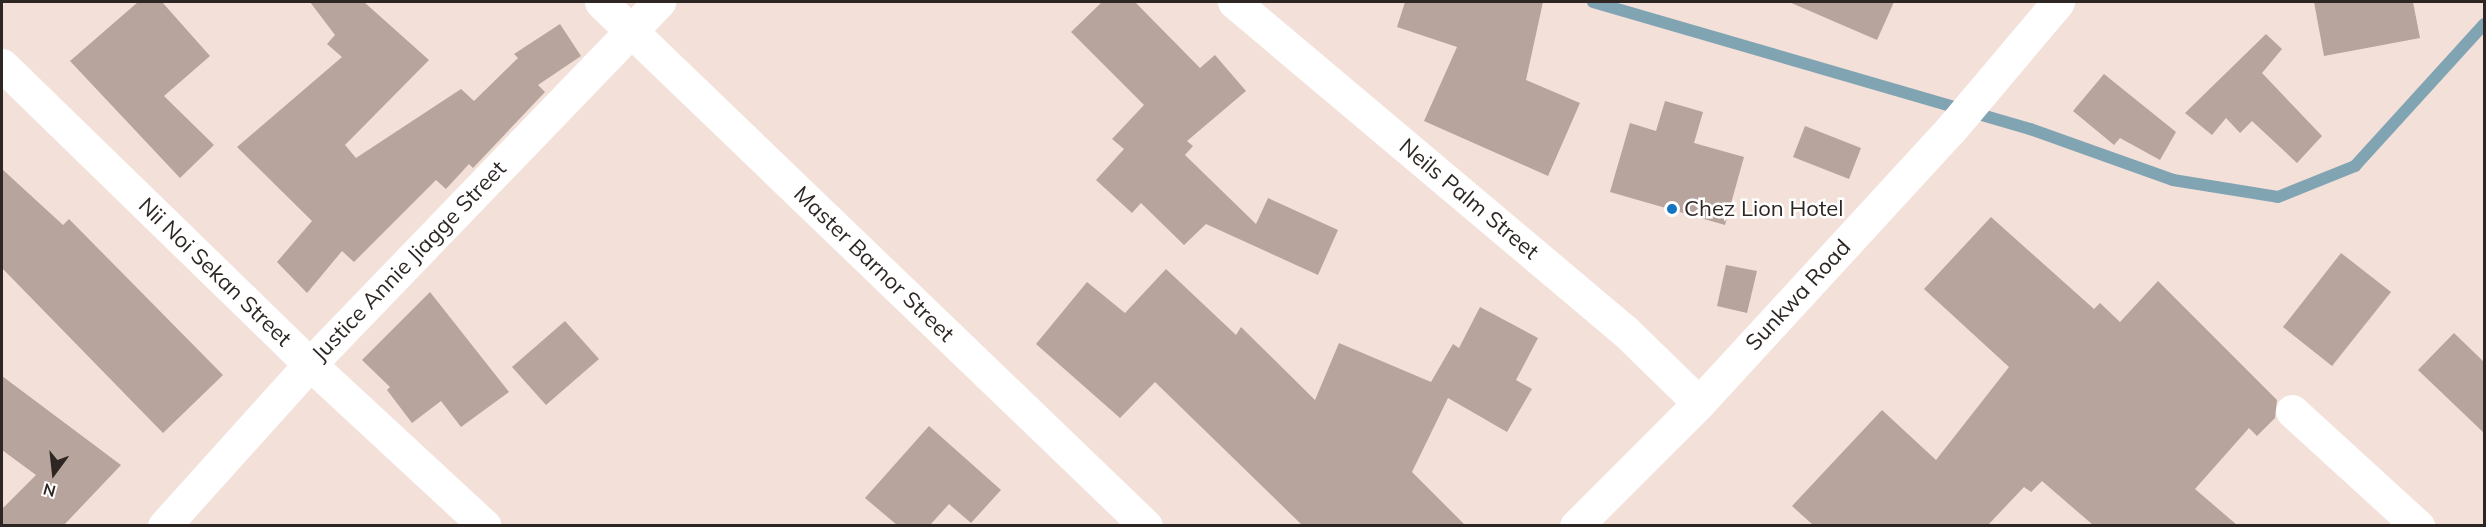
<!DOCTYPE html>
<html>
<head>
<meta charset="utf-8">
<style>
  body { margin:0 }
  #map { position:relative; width:2486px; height:527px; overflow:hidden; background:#f3e0d9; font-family:Mulish,sans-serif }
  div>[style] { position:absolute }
  .stream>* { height:12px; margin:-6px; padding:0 6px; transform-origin:6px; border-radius:6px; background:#81a4b3 }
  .building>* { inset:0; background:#b7a49d }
  .minor>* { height:33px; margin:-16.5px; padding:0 16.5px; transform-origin:16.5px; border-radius:16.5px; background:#fff }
  .dots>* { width:16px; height:16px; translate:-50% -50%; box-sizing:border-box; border:3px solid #fff; border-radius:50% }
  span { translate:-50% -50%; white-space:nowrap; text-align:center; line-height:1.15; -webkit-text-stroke:5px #fff; paint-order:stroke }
  .street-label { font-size:22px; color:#2d2623 }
  .poi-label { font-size:22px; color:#2d2623 }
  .left { translate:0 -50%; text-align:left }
  .frame { position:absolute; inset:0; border:3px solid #2d2623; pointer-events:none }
  .north { position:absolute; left:24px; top:443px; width:60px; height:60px; -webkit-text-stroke:4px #fff; paint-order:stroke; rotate:195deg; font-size:16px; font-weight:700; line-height:24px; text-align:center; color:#2d2623 }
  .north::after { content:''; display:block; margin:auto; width:21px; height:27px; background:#2d2623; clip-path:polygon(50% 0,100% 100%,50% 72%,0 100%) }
</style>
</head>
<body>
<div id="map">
  <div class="stream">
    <i style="left:1593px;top:2px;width:455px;rotate:16.2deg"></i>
    <i style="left:2030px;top:129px;width:152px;rotate:19.6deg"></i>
    <i style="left:2173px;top:180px;width:106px;rotate:9.2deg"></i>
    <i style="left:2278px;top:197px;width:83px;rotate:-21.9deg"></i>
    <i style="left:2355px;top:166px;width:192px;rotate:-47.7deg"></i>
  </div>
  <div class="building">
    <i style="clip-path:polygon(138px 2px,162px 2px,210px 56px,164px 96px,214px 145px,180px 178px,70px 61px)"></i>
    <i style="clip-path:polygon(310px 2px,364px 2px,429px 60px,345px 145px,356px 158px,461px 89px,474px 101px,518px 58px,514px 54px,560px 24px,581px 56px,538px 85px,545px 92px,473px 168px,469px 164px,446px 189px,436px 180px,354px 262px,342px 251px,307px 293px,277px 262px,312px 221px,237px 147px,342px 57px,327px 44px,335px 35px)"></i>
    <i style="clip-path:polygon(1102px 2px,1135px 2px,1200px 68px,1215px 55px,1246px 91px,1187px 141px,1193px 146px,1185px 155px,1256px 224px,1268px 198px,1338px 230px,1318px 275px,1206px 224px,1184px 245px,1141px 203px,1132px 213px,1096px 180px,1124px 149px,1112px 139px,1144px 105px,1071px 32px)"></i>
    <i style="clip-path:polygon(1405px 2px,1543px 2px,1526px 80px,1580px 103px,1548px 176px,1424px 121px,1457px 47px,1397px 27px)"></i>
    <i style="clip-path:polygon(1789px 2px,1894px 2px,1877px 40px)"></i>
    <i style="clip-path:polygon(2314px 2px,2413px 2px,2420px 38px,2324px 56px)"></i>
    <i style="clip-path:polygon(2266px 34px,2282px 49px,2262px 73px,2322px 136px,2297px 163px,2252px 121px,2240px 133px,2226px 118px,2212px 135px,2185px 113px)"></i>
    <i style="clip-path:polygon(2104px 74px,2176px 132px,2160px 160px,2120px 138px,2114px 145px,2073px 111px)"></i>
    <i style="clip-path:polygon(1665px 101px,1703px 112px,1694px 143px,1744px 157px,1725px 225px,1610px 192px,1630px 123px,1656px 131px)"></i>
    <i style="clip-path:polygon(1805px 126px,1861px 148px,1849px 179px,1793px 157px)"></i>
    <i style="clip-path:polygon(2px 169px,63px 225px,69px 219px,223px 375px,163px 433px,2px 268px)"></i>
    <i style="clip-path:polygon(1991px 217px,2094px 309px,2100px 303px,2120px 322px,2158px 281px,2277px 400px,2275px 418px,2257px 436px,2249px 428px,2195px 489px,2237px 525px,2093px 525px,2042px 481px,2031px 492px,2024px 487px,1988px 525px,1813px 525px,1792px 506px,1882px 410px,1936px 460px,2009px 367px,1924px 289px)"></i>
    <i style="clip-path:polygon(2341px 253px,2391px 292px,2332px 366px,2283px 327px)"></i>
    <i style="clip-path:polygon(1726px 265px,1757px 271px,1747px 313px,1717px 306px)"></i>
    <i style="clip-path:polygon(1166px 269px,1236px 335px,1241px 327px,1315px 400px,1339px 343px,1431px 382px,1453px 344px,1459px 348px,1480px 307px,1538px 338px,1516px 380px,1532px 389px,1507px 432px,1448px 398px,1412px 472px,1465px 525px,1302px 525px,1155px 382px,1120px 418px,1036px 344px,1087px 282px,1125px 313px)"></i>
    <i style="clip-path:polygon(430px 292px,509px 392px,461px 427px,441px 401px,412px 423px,387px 390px,390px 387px,362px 360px)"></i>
    <i style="clip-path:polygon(565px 321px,599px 359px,546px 405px,512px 367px)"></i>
    <i style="clip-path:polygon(2454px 333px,2484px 362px,2484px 433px,2418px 370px)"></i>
    <i style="clip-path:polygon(2px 376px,121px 465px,64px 525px,2px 525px,2px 509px,36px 475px,2px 450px)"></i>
    <i style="clip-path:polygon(929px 426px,1001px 490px,971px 523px,949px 504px,930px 525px,897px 525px,865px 498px)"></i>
  </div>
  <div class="minor">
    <i style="left:601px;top:2px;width:756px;rotate:43.87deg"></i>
    <i style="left:1234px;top:2px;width:511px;rotate:40.08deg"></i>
    <i style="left:1625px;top:331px;width:103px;rotate:44.2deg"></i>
    <i style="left:2px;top:65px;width:429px;rotate:44.2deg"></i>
    <i style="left:310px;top:364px;width:238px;rotate:42.8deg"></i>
    <i style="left:2292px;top:411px;width:171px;rotate:42.4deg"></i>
    <i style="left:164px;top:526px;width:218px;rotate:-48deg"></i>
    <i style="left:310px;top:364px;width:503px;rotate:-46.05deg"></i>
    <i style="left:1576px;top:526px;width:174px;rotate:-45deg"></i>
    <i style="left:1699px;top:403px;width:372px;rotate:-47.4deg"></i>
    <i style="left:1951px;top:129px;width:166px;rotate:-49.9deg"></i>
  </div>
  <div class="dots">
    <i style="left:1672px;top:209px;background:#1275c1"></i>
  </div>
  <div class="street-label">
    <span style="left:1469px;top:199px;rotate:40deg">Neils Palm Street</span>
    <span style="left:409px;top:261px;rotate:-46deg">Justice Annie Jiagge Street</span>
    <span style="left:874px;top:264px;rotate:44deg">Master Barnor Street</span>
    <span style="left:215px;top:272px;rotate:44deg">Nii Noi Sekan Street</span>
    <span style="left:1798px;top:295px;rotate:-47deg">Sunkwa Road</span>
  </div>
  <div class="poi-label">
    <span class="left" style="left:1684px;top:209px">Chez Lion Hotel</span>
  </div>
  <div class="frame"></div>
  <div class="north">N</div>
</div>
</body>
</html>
